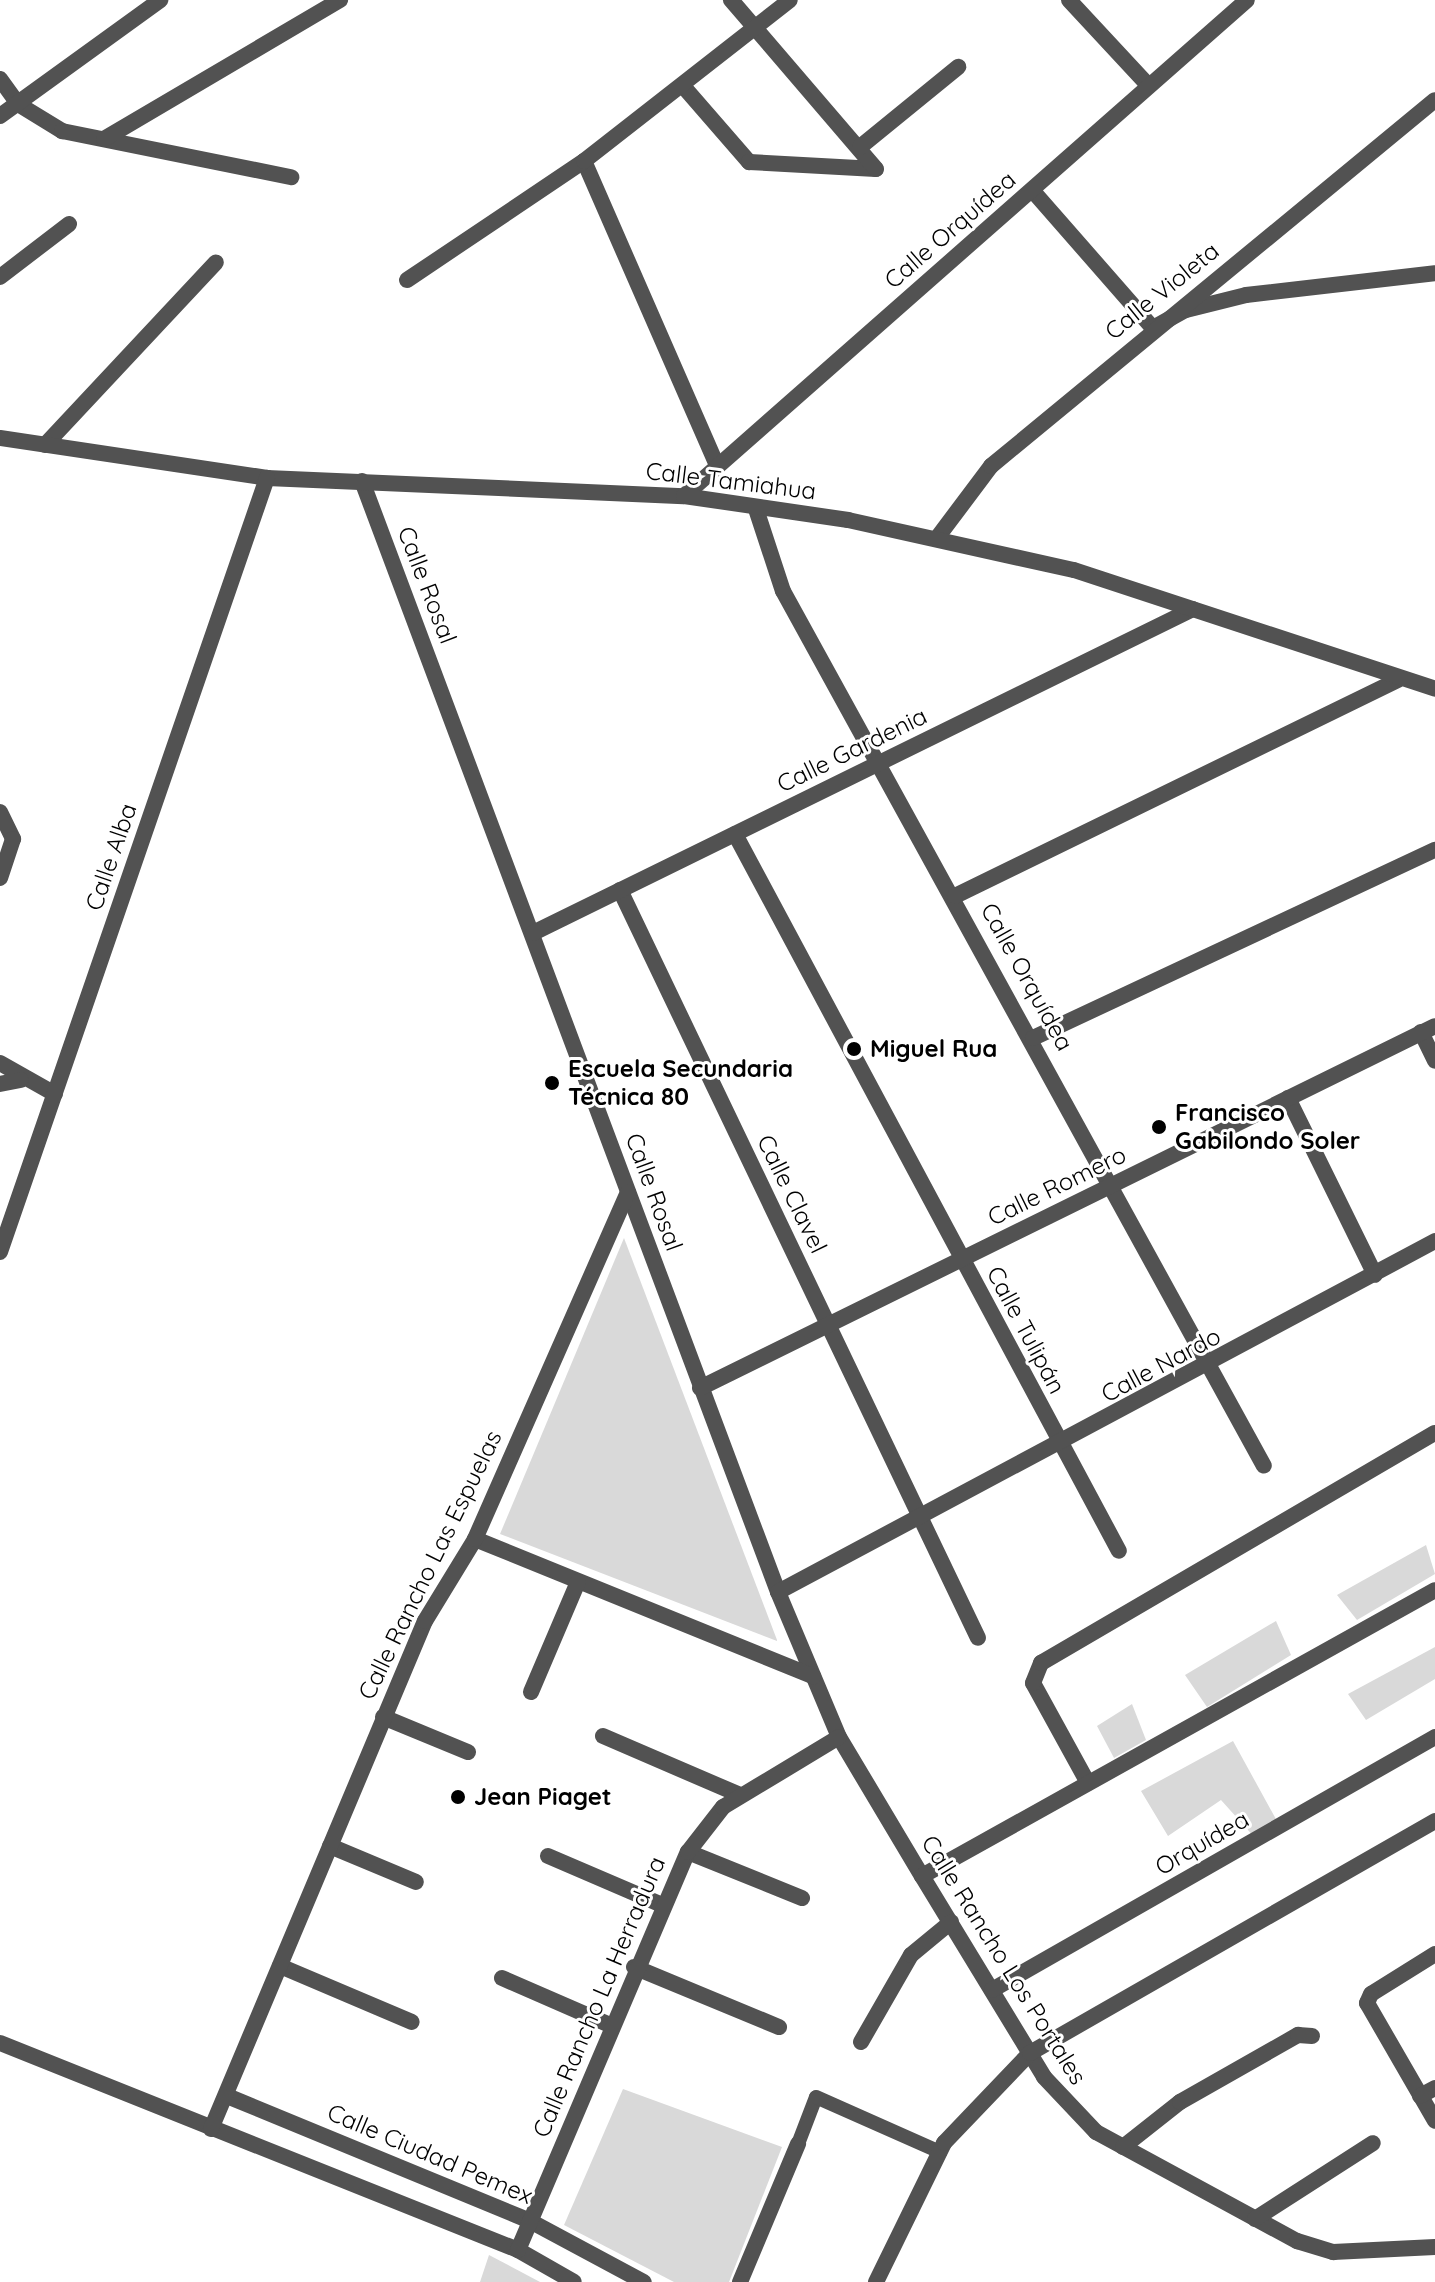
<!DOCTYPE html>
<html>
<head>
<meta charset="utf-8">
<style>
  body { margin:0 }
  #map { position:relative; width:1435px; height:2282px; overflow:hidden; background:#fff; font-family:Quicksand,sans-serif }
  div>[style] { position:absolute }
  .green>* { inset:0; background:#d9d9d9 }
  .pedestrian>* { height:14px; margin:-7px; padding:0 7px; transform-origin:7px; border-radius:7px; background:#525252 }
  .minor>* { height:16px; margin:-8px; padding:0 8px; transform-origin:8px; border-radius:8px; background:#525252 }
  .tertiary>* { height:16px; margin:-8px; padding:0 8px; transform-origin:8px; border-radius:8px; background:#525252 }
  .dots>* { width:22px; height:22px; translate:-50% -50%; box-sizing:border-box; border:4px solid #fff; border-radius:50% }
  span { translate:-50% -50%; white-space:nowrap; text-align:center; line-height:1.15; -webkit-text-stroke:6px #fff; paint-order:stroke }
  .street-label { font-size:24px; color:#000 }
  .poi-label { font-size:24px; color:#000; font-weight:700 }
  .left { translate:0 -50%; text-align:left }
</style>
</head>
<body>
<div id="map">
  <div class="green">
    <i style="clip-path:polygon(624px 1238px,777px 1640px,777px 1641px,500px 1534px)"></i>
    <i style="clip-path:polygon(1426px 1545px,1435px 1574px,1357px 1620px,1337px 1595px)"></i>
    <i style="clip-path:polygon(1276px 1621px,1291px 1655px,1207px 1707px,1185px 1675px)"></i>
    <i style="clip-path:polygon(1435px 1647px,1435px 1679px,1366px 1720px,1348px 1694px)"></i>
    <i style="clip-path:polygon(1132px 1704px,1146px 1740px,1114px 1758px,1097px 1726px)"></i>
    <i style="clip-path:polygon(1233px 1741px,1277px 1821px,1256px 1839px,1221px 1800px,1168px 1836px,1141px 1791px)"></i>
    <i style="clip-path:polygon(623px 2089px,782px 2147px,729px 2282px,674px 2282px,564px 2225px)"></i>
    <i style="clip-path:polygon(489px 2255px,540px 2282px,480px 2282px)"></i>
  </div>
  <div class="pedestrian">
    <i style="left:798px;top:2144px;width:50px;rotate:-69deg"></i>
    <i style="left:816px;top:2097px;width:136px;rotate:23.9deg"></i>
  </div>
  <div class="minor">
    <i style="left:1069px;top:0;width:117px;rotate:47.1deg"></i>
    <i style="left:0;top:79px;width:31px;rotate:54deg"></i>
    <i style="left:18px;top:104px;width:52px;rotate:31.5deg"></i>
    <i style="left:62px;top:131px;width:234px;rotate:11.4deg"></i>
    <i style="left:683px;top:86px;width:101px;rotate:49deg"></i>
    <i style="left:749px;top:162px;width:127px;rotate:3.2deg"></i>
    <i style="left:876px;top:169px;width:223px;rotate:-130.6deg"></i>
    <i style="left:0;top:116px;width:198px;rotate:-35.9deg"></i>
    <i style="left:104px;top:139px;width:274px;rotate:-30.5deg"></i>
    <i style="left:860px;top:147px;width:127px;rotate:-39.2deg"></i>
    <i style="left:584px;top:161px;width:333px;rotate:66.4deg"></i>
    <i style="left:1032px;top:190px;width:184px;rotate:48.8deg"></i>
    <i style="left:1153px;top:328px;width:38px;rotate:-29deg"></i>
    <i style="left:1186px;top:310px;width:62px;rotate:-14deg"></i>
    <i style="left:1246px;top:295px;width:190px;rotate:-6.6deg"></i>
    <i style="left:0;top:277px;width:87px;rotate:-37.5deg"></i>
    <i style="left:407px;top:280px;width:213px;rotate:-33.9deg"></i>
    <i style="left:584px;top:161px;width:261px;rotate:-38deg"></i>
    <i style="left:45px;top:445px;width:250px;rotate:-46.9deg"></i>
    <i style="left:362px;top:481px;width:1186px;rotate:69.47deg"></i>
    <i style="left:778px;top:1592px;width:157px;rotate:67.2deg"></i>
    <i style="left:839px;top:1737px;width:162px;rotate:59.2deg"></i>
    <i style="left:922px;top:1876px;width:235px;rotate:58.7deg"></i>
    <i style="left:1044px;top:2077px;width:76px;rotate:46.6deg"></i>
    <i style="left:1096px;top:2132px;width:229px;rotate:28.5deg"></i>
    <i style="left:1297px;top:2241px;width:38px;rotate:17deg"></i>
    <i style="left:1333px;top:2252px;width:102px;rotate:-2.8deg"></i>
    <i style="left:684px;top:496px;width:750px;rotate:-41.38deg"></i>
    <i style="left:756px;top:509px;width:86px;rotate:71.8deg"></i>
    <i style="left:783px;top:591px;width:998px;rotate:61.2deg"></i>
    <i style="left:937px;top:538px;width:90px;rotate:-53.1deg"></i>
    <i style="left:991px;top:466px;width:575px;rotate:-39.5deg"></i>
    <i style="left:0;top:812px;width:30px;rotate:64deg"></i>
    <i style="left:13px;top:839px;width:41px;rotate:108.4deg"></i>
    <i style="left:735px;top:834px;width:813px;rotate:61.83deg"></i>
    <i style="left:620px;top:890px;width:829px;rotate:64.42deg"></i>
    <i style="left:955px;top:896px;width:493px;rotate:-26deg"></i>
    <i style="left:533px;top:933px;width:735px;rotate:-26.15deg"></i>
    <i style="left:1421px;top:1032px;width:32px;rotate:64deg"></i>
    <i style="left:1033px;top:1038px;width:444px;rotate:-25.1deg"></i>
    <i style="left:0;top:1063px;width:63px;rotate:29.4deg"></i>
    <i style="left:0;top:1084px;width:21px;rotate:-11deg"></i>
    <i style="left:1288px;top:1098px;width:197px;rotate:63.8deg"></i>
    <i style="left:700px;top:1388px;width:819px;rotate:-26.22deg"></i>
    <i style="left:475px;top:1539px;width:365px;rotate:22.1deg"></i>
    <i style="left:778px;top:1592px;width:745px;rotate:-28.11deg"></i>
    <i style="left:531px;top:1692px;width:120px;rotate:-66.9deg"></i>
    <i style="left:383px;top:1717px;width:92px;rotate:22.4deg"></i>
    <i style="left:603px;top:1736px;width:149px;rotate:23.3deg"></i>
    <i style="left:1088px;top:1783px;width:114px;rotate:-118.8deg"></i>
    <i style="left:1033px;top:1683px;width:22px;rotate:-68deg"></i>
    <i style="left:1041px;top:1663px;width:456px;rotate:-30.3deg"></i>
    <i style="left:330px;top:1846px;width:93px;rotate:22.7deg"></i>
    <i style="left:688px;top:1852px;width:123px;rotate:22deg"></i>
    <i style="left:548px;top:1856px;width:122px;rotate:23.2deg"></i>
    <i style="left:922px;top:1876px;width:587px;rotate:-29.14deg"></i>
    <i style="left:1435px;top:1954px;width:75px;rotate:148deg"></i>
    <i style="left:1371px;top:1994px;width:10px;rotate:114deg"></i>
    <i style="left:1367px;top:2003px;width:136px;rotate:60deg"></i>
    <i style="left:280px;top:1966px;width:143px;rotate:23deg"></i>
    <i style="left:634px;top:1967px;width:157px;rotate:22.5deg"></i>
    <i style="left:502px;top:1978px;width:118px;rotate:23.5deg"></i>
    <i style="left:992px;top:1990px;width:510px;rotate:-29.73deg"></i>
    <i style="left:861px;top:2042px;width:100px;rotate:-60.1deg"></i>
    <i style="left:911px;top:1955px;width:52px;rotate:-39.5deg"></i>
    <i style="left:0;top:2043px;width:558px;rotate:21.78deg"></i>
    <i style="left:518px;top:2250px;width:64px;rotate:29.7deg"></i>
    <i style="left:227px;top:2096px;width:328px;rotate:22.4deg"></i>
    <i style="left:530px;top:2221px;width:129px;rotate:28.2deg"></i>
    <i style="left:1420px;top:2096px;width:17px;rotate:-28deg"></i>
    <i style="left:211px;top:2129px;width:551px;rotate:-67.16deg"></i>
    <i style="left:425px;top:1621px;width:96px;rotate:-58.6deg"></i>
    <i style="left:475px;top:1539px;width:379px;rotate:-66.2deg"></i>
    <i style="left:1123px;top:2147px;width:73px;rotate:-38.3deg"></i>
    <i style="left:1180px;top:2102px;width:136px;rotate:-29.6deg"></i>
    <i style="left:1298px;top:2035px;width:14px;rotate:4deg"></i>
    <i style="left:1255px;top:2219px;width:140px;rotate:-32.8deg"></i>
    <i style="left:518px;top:2250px;width:433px;rotate:-66.9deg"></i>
    <i style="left:688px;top:1852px;width:57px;rotate:-52.1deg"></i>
    <i style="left:723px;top:1807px;width:135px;rotate:-31.1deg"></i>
    <i style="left:740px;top:2282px;width:150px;rotate:-67.2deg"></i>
    <i style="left:876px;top:2282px;width:155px;rotate:-63.9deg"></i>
    <i style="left:944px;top:2143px;width:124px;rotate:-46.3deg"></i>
    <i style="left:1030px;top:2053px;width:467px;rotate:-29.8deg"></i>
  </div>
  <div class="tertiary">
    <i style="left:0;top:438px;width:270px;rotate:8.5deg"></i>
    <i style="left:267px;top:478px;width:417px;rotate:2.5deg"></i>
    <i style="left:684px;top:496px;width:166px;rotate:8.3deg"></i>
    <i style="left:848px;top:520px;width:231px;rotate:12.5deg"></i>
    <i style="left:1074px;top:570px;width:380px;rotate:18.2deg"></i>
    <i style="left:0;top:1252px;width:819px;rotate:-70.97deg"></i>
  </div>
  <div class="dots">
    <i style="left:854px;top:1049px;background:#000"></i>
    <i style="left:552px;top:1083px;background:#000"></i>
    <i style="left:1159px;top:1127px;background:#000"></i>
    <i style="left:458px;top:1797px;background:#000"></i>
  </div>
  <div class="street-label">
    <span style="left:950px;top:230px;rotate:-41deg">Calle Orquídea</span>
    <span style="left:1162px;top:291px;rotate:-39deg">Calle Violeta</span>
    <span style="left:731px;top:481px;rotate:7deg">Calle Tamiahua</span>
    <span style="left:427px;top:585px;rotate:69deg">Calle Rosal</span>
    <span style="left:852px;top:750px;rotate:-26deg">Calle Gardenia</span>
    <span style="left:111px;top:857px;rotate:-71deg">Calle Alba</span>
    <span style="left:1027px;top:977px;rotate:61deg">Calle Orquídea</span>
    <span style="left:1057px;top:1186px;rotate:-26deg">Calle Romero</span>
    <span style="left:654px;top:1192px;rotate:70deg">Calle Rosal</span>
    <span style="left:792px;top:1194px;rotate:64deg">Calle Clavel</span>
    <span style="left:1026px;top:1330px;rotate:62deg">Calle Tulipán</span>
    <span style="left:1161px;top:1365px;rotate:-28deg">Calle Nardo</span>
    <span style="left:430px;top:1565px;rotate:-64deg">Calle Rancho Las Espuelas</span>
    <span style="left:1202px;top:1843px;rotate:-30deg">Orquídea</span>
    <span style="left:1004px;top:1960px;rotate:58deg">Calle Rancho Los Portales</span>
    <span style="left:599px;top:1997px;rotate:-67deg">Calle Rancho La Herradura</span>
    <span style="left:430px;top:2154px;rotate:23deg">Calle Ciudad Pemex</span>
  </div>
  <div class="poi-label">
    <span class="left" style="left:870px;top:1049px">Miguel Rua</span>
    <span class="left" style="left:568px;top:1083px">Escuela Secundaria<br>Técnica 80</span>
    <span class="left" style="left:1175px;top:1127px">Francisco<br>Gabilondo Soler</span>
    <span class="left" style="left:474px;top:1797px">Jean Piaget</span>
  </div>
</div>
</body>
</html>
